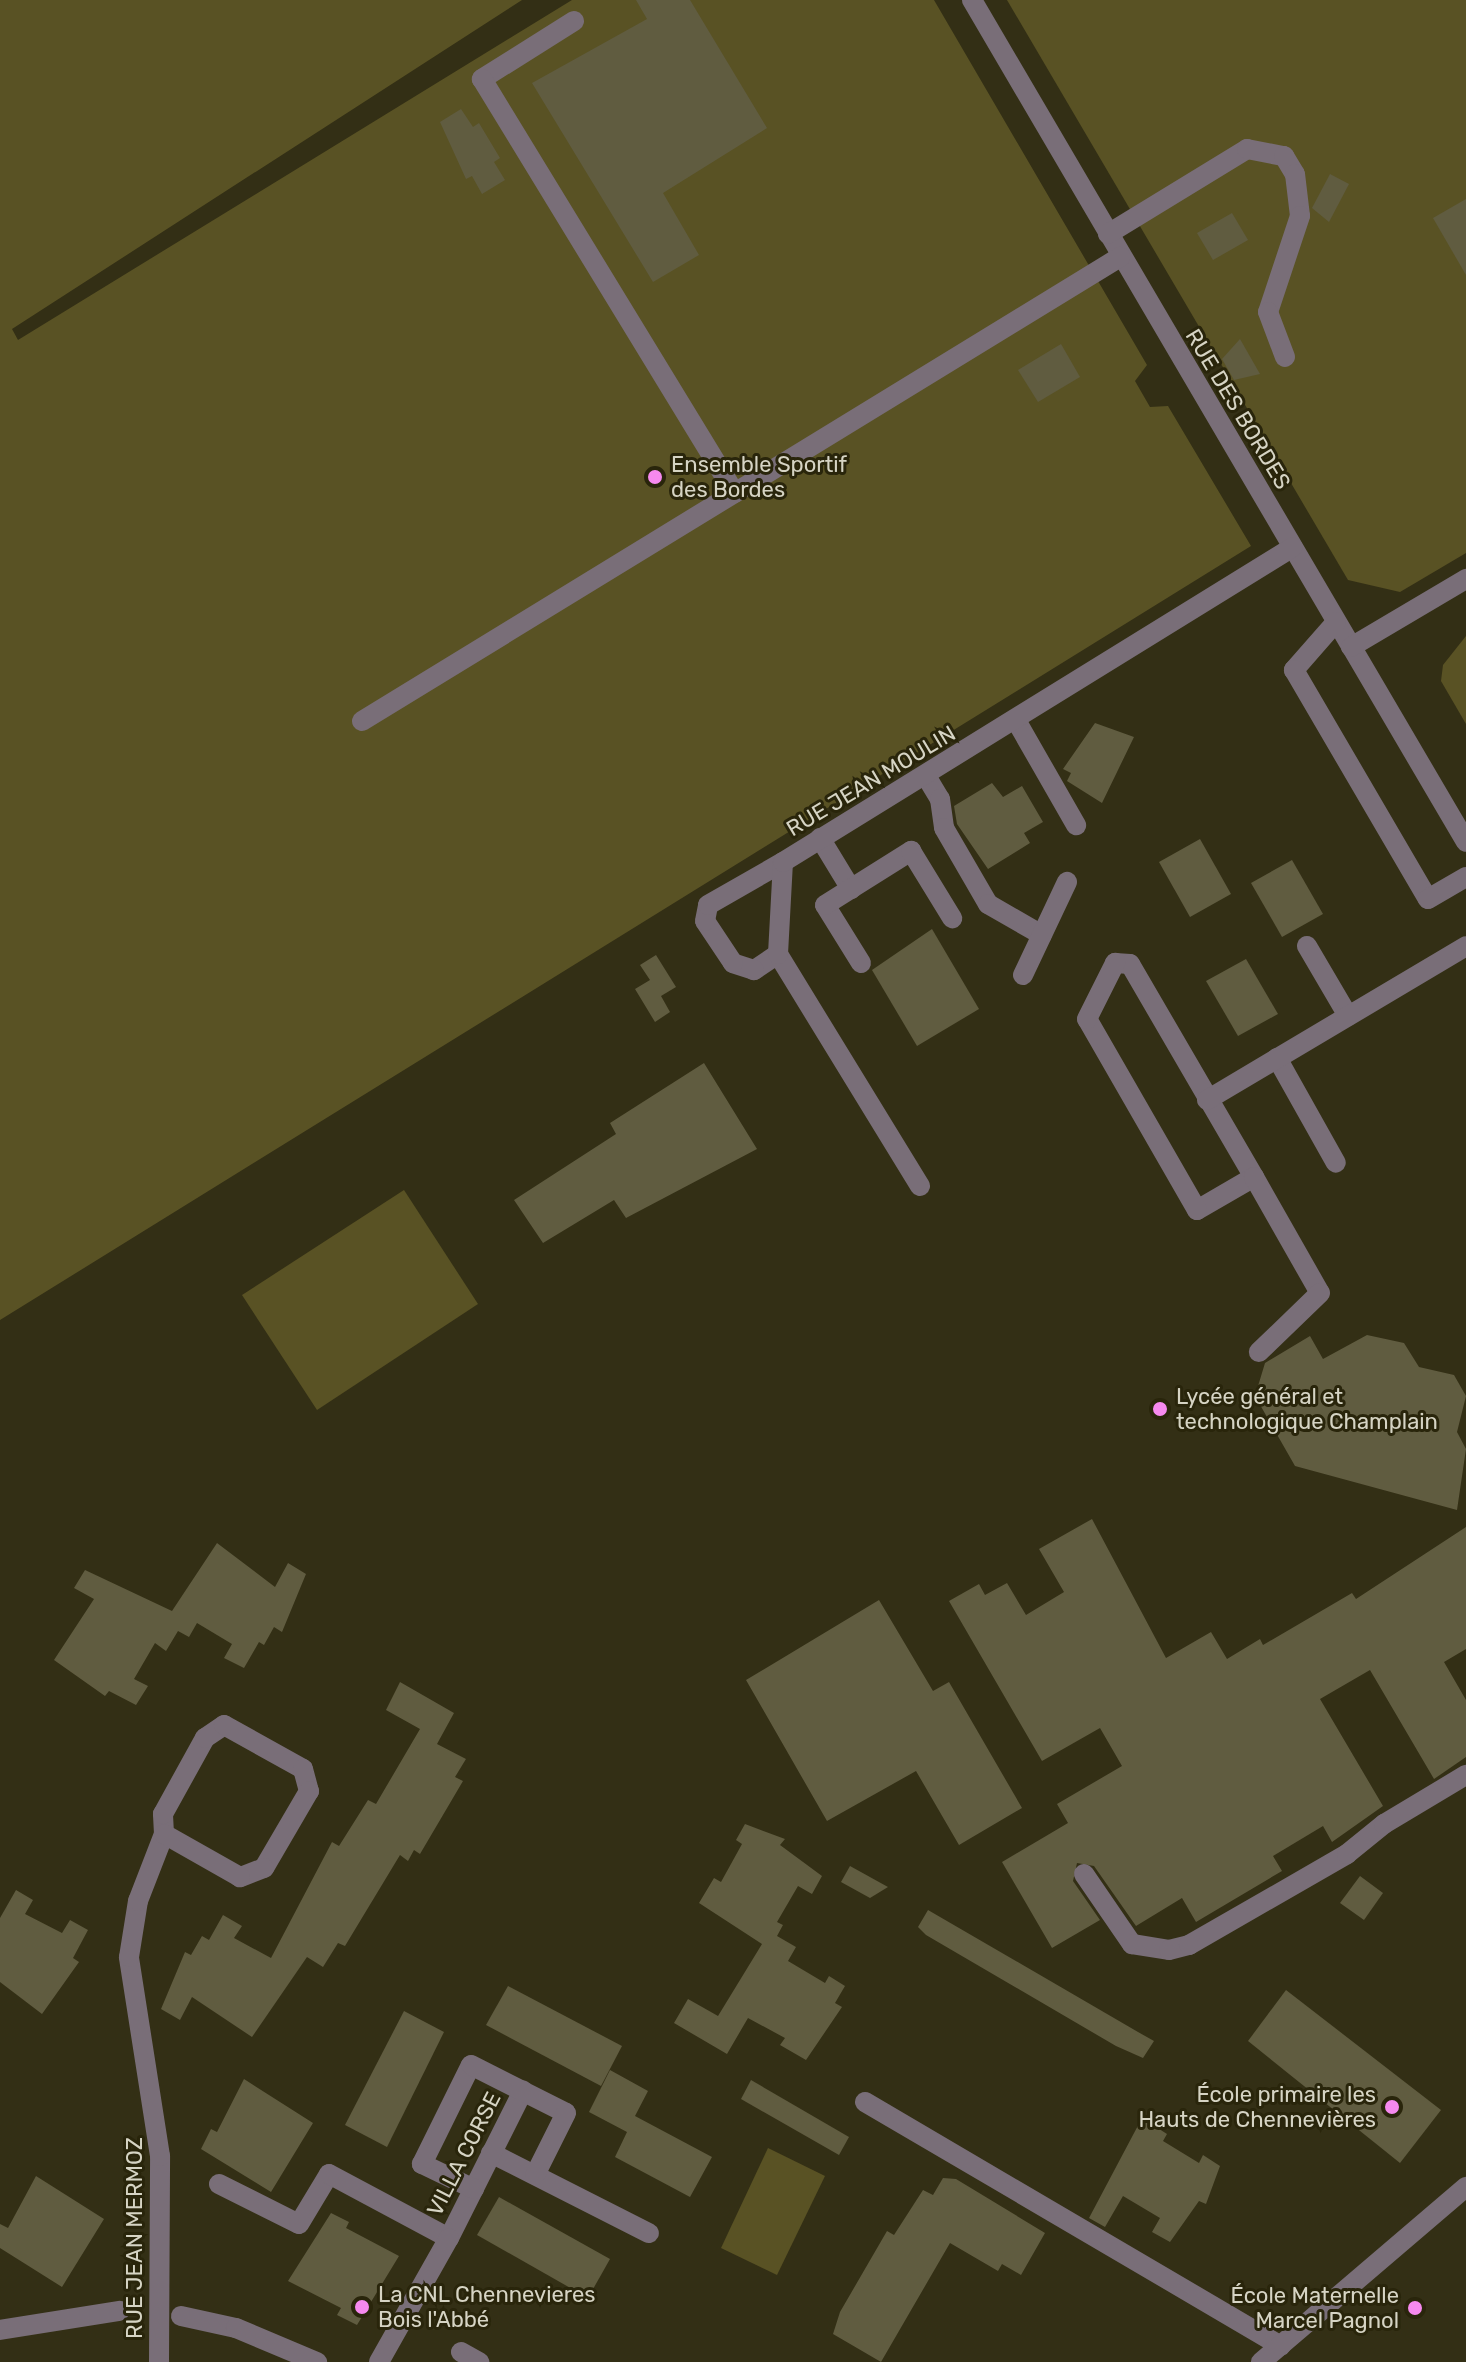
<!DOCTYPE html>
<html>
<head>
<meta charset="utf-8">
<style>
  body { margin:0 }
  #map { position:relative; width:1466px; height:2362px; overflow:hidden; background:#332f15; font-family:Rubik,sans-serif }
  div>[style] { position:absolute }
  .green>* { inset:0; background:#595224 }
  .building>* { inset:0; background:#605c40 }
  .minor>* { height:20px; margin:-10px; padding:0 10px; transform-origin:10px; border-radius:10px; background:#796e78 }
  .dots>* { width:22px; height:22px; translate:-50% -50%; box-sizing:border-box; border:4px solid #29250b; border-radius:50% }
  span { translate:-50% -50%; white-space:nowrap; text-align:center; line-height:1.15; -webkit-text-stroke:6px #29250b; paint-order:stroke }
  .street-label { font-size:22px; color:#d6d4c4 }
  .poi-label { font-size:22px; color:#d6d4c4 }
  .left { translate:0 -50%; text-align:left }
  .right { translate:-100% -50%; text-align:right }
</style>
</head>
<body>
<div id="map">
  <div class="green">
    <i style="clip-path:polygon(0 0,522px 0,12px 329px,18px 340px,572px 0,934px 0,1147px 365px,1135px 381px,1150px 407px,1168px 406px,1251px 546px,0 1320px)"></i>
    <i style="clip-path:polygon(1007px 0,1466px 0,1466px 553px,1400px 592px,1348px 580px)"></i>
    <i style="clip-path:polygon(1466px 636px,1466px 724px,1441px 681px,1443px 665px)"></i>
    <i style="clip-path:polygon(404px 1190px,478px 1304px,317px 1410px,242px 1295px)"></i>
    <i style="clip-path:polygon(768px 2148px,825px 2176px,777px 2275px,721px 2248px)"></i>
  </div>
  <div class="building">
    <i style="clip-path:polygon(636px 0,690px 0,767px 128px,663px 193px,699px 255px,653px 282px,532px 83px,647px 19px)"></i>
    <i style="clip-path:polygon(461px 109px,473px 127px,479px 123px,500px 158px,494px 162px,505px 180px,482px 194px,472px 176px,466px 179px,440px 122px)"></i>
    <i style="clip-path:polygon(1330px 174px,1349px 184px,1329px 222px,1312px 208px)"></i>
    <i style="clip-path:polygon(1466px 199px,1466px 275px,1433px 218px)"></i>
    <i style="clip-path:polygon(1232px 213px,1248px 240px,1213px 260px,1197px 233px)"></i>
    <i style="clip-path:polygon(1240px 339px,1260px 374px,1234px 380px,1222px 359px)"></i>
    <i style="clip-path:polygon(1061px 344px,1080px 377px,1038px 402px,1018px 370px)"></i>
    <i style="clip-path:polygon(1095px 723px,1134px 737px,1102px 803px,1067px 781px,1071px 773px,1063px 769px)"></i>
    <i style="clip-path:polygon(992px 783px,1003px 797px,1022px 786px,1043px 822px,1024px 833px,1030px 843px,988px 869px,957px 824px,954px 806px)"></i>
    <i style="clip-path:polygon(1200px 839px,1231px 894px,1190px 917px,1159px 862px)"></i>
    <i style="clip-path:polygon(1292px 860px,1323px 914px,1282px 937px,1251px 883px)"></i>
    <i style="clip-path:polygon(932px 929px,979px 1009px,917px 1046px,872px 970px)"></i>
    <i style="clip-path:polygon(656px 955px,676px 987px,661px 996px,670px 1012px,655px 1022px,635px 989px,650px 980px,640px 965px)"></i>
    <i style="clip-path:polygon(1246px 959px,1278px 1014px,1238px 1036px,1206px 981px)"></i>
    <i style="clip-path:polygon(704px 1063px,757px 1149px,626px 1218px,614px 1200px,543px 1243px,514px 1200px,616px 1134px,610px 1123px)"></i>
    <i style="clip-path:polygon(1367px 1335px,1404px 1343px,1419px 1367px,1454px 1375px,1466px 1396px,1457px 1432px,1466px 1449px,1457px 1510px,1295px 1466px,1255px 1396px,1265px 1363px,1310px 1336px,1323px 1359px)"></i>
    <i style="clip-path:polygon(1092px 1519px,1166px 1658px,1211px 1632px,1227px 1659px,1260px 1639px,1263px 1645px,1352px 1593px,1356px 1599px,1466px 1527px,1466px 1649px,1444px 1662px,1466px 1700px,1466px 1757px,1434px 1779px,1370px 1670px,1320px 1699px,1383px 1806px,1332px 1842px,1323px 1826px,1273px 1856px,1282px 1871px,1196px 1922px,1182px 1898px,1136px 1926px,1094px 1866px,1077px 1863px,1073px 1881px,1100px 1920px,1052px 1948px,1002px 1862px,1068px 1823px,1057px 1804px,1122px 1766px,1100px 1728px,1042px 1761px,949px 1601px,979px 1584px,985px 1595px,1007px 1583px,1026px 1615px,1064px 1592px,1039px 1549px)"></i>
    <i style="clip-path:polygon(217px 1543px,275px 1587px,288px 1563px,306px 1574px,282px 1632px,274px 1627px,264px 1645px,259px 1642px,244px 1668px,224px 1658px,232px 1644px,197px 1623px,189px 1637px,178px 1631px,166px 1651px,155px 1643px,134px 1679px,148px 1686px,136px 1705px,109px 1691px,105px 1696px,54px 1660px,94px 1599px,74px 1588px,85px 1570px,172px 1611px)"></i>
    <i style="clip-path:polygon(879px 1600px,933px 1691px,949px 1682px,1022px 1808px,959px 1845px,916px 1771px,827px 1821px,746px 1680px)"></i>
    <i style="clip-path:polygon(400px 1682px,454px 1713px,437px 1744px,466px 1759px,455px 1777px,463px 1781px,420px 1854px,414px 1850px,408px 1861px,400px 1855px,345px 1946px,338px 1943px,323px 1967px,307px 1957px,252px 2037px,192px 1997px,180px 2020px,161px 2009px,185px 1952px,191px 1955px,202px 1936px,209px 1940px,223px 1915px,242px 1926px,234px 1938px,271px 1958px,332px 1842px,339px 1846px,368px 1800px,376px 1804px,420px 1729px,386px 1710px)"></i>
    <i style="clip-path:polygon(745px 1824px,785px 1839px,780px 1845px,822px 1876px,812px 1894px,798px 1886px,777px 1922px,783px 1925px,777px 1936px,796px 1947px,788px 1961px,825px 1983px,829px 1976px,845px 1986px,835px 2003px,842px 2007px,806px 2060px,780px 2045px,785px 2038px,748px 2018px,727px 2054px,674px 2023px,688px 1999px,718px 2016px,762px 1944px,699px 1903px,714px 1878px,721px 1882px,742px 1844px,736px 1840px)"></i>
    <i style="clip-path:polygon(850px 1866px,888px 1887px,870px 1898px,841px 1882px)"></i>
    <i style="clip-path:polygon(1360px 1876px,1383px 1893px,1364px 1920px,1340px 1903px)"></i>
    <i style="clip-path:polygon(16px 1890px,33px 1900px,25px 1914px,62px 1933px,70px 1920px,88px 1930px,73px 1958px,79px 1962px,42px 2014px,0 1982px,0 1918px)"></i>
    <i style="clip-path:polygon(928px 1910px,1138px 2032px,1154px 2041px,1143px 2058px,1116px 2046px,926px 1935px,918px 1927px)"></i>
    <i style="clip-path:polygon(508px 1986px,622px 2046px,601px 2086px,486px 2025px)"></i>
    <i style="clip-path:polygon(1286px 1990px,1441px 2110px,1400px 2163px,1248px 2041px)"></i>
    <i style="clip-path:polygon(404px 2011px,444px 2032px,387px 2147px,345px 2125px)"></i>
    <i style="clip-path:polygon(610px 2070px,648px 2091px,635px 2116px,712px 2157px,690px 2197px,615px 2157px,627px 2132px,589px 2112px)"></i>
    <i style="clip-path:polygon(244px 2079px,313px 2123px,271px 2192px,201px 2149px,211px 2129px,217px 2132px)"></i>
    <i style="clip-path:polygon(751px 2080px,849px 2137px,839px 2155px,741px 2099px)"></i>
    <i style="clip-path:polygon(1142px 2118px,1167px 2134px,1163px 2141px,1199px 2163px,1203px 2155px,1220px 2166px,1206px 2204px,1199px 2201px,1170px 2242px,1152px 2232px,1160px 2218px,1123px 2196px,1105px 2227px,1089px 2218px)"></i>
    <i style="clip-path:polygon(36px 2176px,104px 2219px,62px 2287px,0 2248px,0 2224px,8px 2228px)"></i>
    <i style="clip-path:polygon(943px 2178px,956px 2179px,1045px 2233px,1021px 2275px,1002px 2264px,998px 2271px,950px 2243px,881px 2362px,833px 2334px,840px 2312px,887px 2231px,894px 2235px,923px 2190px,933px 2195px)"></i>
    <i style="clip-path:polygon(499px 2197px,610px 2259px,588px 2298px,477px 2235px)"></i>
    <i style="clip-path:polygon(331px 2213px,349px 2222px,346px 2228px,399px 2256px,357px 2325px,337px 2315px,341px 2308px,288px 2281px)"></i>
  </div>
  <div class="minor">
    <i style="left:972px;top:0;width:976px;rotate:59.6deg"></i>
    <i style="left:574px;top:21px;width:109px;rotate:147.8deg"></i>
    <i style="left:482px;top:79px;width:485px;rotate:58.6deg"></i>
    <i style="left:1108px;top:234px;width:163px;rotate:-31.4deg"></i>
    <i style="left:1247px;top:149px;width:38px;rotate:11deg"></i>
    <i style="left:1284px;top:156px;width:21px;rotate:59deg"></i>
    <i style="left:1295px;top:174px;width:42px;rotate:83.2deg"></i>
    <i style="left:1300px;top:216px;width:101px;rotate:108.4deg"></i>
    <i style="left:1268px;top:312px;width:48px;rotate:69.3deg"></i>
    <i style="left:1336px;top:622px;width:64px;rotate:131.2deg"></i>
    <i style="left:1294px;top:670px;width:265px;rotate:59.7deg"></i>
    <i style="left:1428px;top:899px;width:44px;rotate:-30.1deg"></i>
    <i style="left:1351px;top:647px;width:134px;rotate:-30.6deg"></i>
    <i style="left:362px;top:721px;width:889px;rotate:-31.47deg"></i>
    <i style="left:1017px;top:722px;width:119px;rotate:60.2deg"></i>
    <i style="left:926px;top:776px;width:27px;rotate:59deg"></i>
    <i style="left:940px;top:799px;width:29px;rotate:82deg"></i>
    <i style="left:944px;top:828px;width:88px;rotate:59.9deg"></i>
    <i style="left:988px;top:904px;width:62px;rotate:29.9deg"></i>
    <i style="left:820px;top:838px;width:60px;rotate:58.7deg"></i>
    <i style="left:1307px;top:946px;width:81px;rotate:59.6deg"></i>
    <i style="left:778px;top:954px;width:29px;rotate:146deg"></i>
    <i style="left:754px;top:970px;width:22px;rotate:-162deg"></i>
    <i style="left:733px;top:963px;width:50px;rotate:-123.7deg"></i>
    <i style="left:705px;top:921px;width:16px;rotate:-79deg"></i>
    <i style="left:708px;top:905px;width:86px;rotate:-29.8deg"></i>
    <i style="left:861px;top:963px;width:68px;rotate:-121.8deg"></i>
    <i style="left:825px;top:905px;width:102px;rotate:-32.1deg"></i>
    <i style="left:911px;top:851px;width:79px;rotate:58.5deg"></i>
    <i style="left:1115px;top:963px;width:15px;rotate:4deg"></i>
    <i style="left:1130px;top:964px;width:246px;rotate:59.8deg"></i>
    <i style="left:1254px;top:1177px;width:66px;rotate:149.9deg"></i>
    <i style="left:1197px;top:1210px;width:220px;rotate:-119.9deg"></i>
    <i style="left:1087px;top:1019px;width:63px;rotate:-63.4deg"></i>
    <i style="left:1023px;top:975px;width:103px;rotate:-64.7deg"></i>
    <i style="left:1277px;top:1058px;width:120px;rotate:60.7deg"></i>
    <i style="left:1207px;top:1100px;width:301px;rotate:-30.7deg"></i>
    <i style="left:1254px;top:1177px;width:133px;rotate:60.4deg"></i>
    <i style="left:1320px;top:1293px;width:85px;rotate:136deg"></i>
    <i style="left:920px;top:1186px;width:272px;rotate:-121.5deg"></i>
    <i style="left:778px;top:954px;width:92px;rotate:-86.9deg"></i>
    <i style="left:783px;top:862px;width:599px;rotate:-31.7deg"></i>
    <i style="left:1084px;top:1874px;width:85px;rotate:55.6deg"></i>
    <i style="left:1132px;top:1944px;width:37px;rotate:9deg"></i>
    <i style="left:1169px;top:1950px;width:21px;rotate:-14deg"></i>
    <i style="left:1189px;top:1945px;width:182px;rotate:-29.9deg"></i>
    <i style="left:1347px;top:1854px;width:48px;rotate:-39deg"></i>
    <i style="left:1384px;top:1824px;width:96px;rotate:-30.9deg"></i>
    <i style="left:865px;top:2102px;width:482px;rotate:30.4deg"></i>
    <i style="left:491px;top:2153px;width:177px;rotate:26.9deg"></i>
    <i style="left:219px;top:2184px;width:89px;rotate:26.6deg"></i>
    <i style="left:299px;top:2224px;width:58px;rotate:-59deg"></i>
    <i style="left:329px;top:2174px;width:136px;rotate:28.1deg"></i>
    <i style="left:449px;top:2238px;width:165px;rotate:-63.3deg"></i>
    <i style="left:474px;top:2189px;width:58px;rotate:-154.3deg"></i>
    <i style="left:422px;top:2164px;width:110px;rotate:-63.7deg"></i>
    <i style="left:471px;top:2065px;width:106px;rotate:26.8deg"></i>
    <i style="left:566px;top:2113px;width:69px;rotate:116.6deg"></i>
    <i style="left:181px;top:2316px;width:56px;rotate:12.3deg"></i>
    <i style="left:236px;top:2328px;width:88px;rotate:22.8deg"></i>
    <i style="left:0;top:2330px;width:121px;rotate:-9.1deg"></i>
    <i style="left:461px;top:2352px;width:21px;rotate:29deg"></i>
    <i style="left:159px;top:2362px;width:206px;rotate:-89.7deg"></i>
    <i style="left:160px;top:2156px;width:201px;rotate:-98.9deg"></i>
    <i style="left:129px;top:1957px;width:57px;rotate:-80.9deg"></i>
    <i style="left:138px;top:1901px;width:72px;rotate:-68.8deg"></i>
    <i style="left:164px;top:1834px;width:20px;rotate:-93deg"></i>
    <i style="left:163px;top:1814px;width:87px;rotate:-61.1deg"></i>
    <i style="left:205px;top:1738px;width:23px;rotate:-34deg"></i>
    <i style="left:224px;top:1725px;width:90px;rotate:29.1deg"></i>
    <i style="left:303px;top:1769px;width:23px;rotate:75deg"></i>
    <i style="left:309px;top:1791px;width:89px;rotate:120.3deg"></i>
    <i style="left:264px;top:1868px;width:26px;rotate:159deg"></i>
    <i style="left:240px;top:1877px;width:87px;rotate:-150.5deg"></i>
    <i style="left:379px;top:2362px;width:142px;rotate:-60.6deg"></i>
    <i style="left:1261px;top:2362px;width:270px;rotate:-40.5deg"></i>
  </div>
  <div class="dots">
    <i style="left:655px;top:477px;background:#f689ee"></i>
    <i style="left:1160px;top:1409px;background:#f689ee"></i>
    <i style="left:1392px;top:2107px;background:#f689ee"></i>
    <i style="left:362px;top:2307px;background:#f689ee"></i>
    <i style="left:1415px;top:2308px;background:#f689ee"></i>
  </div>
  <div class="street-label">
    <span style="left:1238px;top:409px;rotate:59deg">RUE DES BORDES</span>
    <span style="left:871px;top:781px;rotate:-31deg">RUE JEAN MOULIN</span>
    <span style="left:464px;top:2154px;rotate:-63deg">VILLA CORSE</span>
    <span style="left:135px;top:2238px;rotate:-90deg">RUE JEAN MERMOZ</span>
  </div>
  <div class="poi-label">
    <span class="left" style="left:671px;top:477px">Ensemble Sportif<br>des Bordes</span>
    <span class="left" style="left:1176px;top:1409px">Lycée général et<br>technologique Champlain</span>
    <span class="right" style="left:1376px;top:2107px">École primaire les<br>Hauts de Chennevières</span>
    <span class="left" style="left:378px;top:2307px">La CNL Chennevieres<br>Bois l'Abbé</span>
    <span class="right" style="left:1399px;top:2308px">École Maternelle<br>Marcel Pagnol</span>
  </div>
</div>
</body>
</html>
